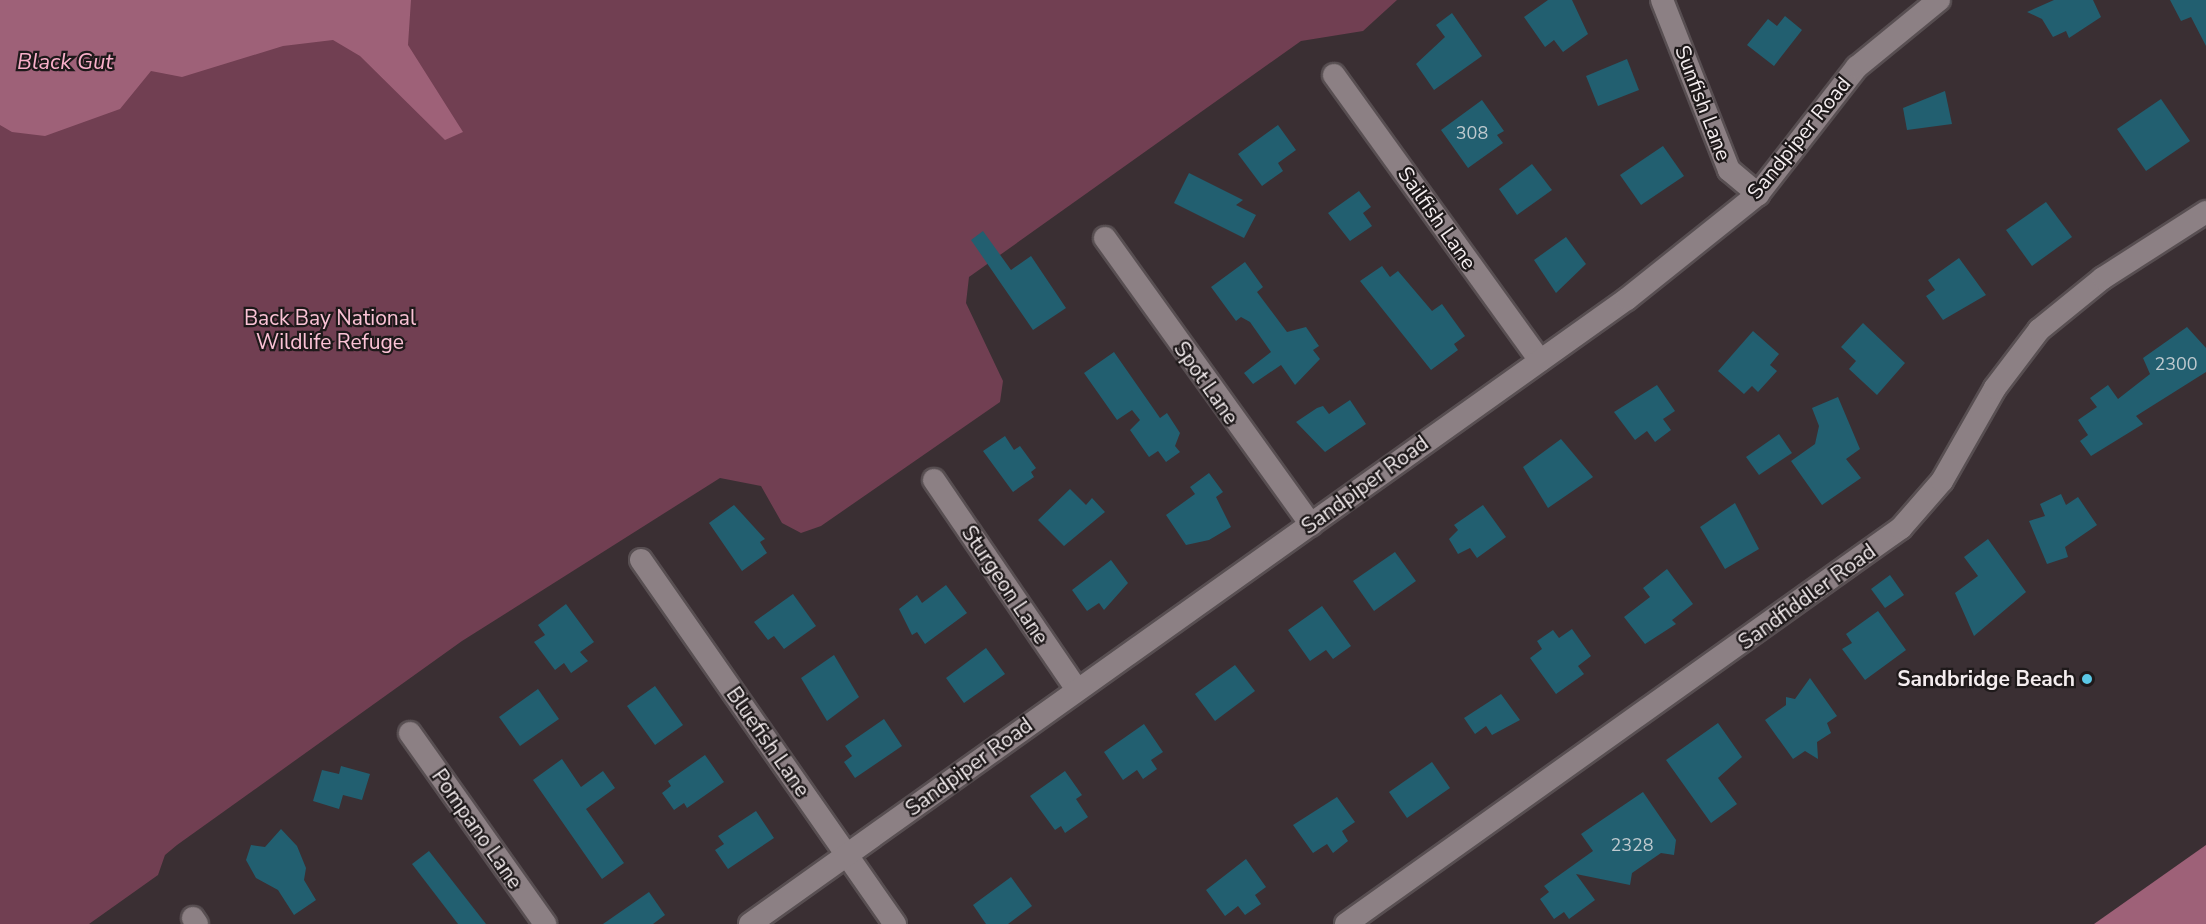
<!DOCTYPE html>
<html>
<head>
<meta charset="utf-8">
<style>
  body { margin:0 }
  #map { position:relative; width:2206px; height:924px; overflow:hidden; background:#3a2f33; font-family:"Nunito Sans",sans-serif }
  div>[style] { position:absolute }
  .green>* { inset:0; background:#713f52 }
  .water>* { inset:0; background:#9e6178 }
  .building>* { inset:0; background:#225f70 }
  .roads { filter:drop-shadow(2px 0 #584f52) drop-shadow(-2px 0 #584f52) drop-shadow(0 2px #584f52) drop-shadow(0 -2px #584f52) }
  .minor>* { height:22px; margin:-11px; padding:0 11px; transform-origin:11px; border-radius:11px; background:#8c8084 }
  .dots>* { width:16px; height:16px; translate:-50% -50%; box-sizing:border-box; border:3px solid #1e191a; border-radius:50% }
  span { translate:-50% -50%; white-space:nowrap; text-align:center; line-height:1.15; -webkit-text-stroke:4.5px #1e191a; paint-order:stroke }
  .number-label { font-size:18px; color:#c0cacf }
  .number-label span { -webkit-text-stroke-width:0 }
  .street-label { font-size:21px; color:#f4edef }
  .park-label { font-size:21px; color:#fbc3d6 }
  .poi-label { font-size:21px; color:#f4edef; font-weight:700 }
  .right { translate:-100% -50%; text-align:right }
  .water-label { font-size:22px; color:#f9b0ca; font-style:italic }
</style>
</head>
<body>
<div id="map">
  <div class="green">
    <i style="clip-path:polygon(0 0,1397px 0,1363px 31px,1301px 41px,969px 277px,966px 303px,1003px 381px,1000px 402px,821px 526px,801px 533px,782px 523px,761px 486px,720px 478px,462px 641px,177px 845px,165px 855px,158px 875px,89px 924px,0 924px)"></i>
  </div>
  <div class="water">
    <i style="clip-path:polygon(0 0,411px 0,408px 45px,463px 132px,445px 140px,360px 56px,333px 40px,283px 46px,182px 77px,151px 71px,120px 109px,45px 136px,12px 132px,0 125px)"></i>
    <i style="clip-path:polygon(2206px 845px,2206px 924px,2094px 924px)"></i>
  </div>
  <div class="building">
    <i style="clip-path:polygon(1548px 0,1572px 0,1588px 34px,1563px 52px,1554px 40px,1545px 47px,1524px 17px)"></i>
    <i style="clip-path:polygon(2054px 0,2093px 0,2101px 17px,2069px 38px,2066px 31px,2053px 37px,2042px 19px,2027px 12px)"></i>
    <i style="clip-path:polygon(2170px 0,2206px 0,2206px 46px,2191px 17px,2181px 21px)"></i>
    <i style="clip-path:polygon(1452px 13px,1482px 56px,1434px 90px,1416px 64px,1445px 37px,1436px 25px)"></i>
    <i style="clip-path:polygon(1785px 16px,1802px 30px,1774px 66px,1747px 45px,1768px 19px,1777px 26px)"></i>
    <i style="clip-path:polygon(1627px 59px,1639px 90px,1598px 106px,1586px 76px)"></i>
    <i style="clip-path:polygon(1945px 91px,1952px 124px,1907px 130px,1903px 108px)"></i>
    <i style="clip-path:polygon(2161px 99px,2190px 141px,2146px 171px,2117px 129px)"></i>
    <i style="clip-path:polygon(1482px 100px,1504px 131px,1497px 135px,1503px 143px,1468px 168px,1441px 130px)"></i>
    <i style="clip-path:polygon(1278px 125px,1296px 150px,1278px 163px,1283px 171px,1262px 186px,1238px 154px)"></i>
    <i style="clip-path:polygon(1663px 146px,1684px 176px,1641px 205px,1620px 175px)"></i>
    <i style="clip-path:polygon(1532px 164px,1552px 190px,1517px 215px,1499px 189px)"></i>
    <i style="clip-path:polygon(1189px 173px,1243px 200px,1236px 205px,1256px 215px,1244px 238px,1174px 203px)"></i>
    <i style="clip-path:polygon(1359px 191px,1371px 207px,1363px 213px,1372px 226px,1350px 241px,1328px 213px)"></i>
    <i style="clip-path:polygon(2046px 202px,2072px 237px,2032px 266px,2006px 230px)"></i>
    <i style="clip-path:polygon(983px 231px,1011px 270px,1031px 256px,1066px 308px,1033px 330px,971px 240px)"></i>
    <i style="clip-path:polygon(1566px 237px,1586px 264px,1556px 293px,1534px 260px)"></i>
    <i style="clip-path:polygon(1959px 258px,1986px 295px,1943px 320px,1926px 296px,1935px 290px,1928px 280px)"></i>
    <i style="clip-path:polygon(1245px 262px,1263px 287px,1257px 292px,1287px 332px,1306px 327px,1319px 346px,1313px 350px,1320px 359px,1295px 385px,1281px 365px,1253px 384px,1244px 373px,1271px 352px,1250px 322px,1241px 317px,1236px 321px,1211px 287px)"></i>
    <i style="clip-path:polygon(1382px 266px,1390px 277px,1398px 271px,1432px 311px,1442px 304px,1465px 336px,1454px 344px,1458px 350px,1431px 370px,1360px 281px)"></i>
    <i style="clip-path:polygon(1863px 323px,1905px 363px,1877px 395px,1849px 369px,1856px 361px,1841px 347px)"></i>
    <i style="clip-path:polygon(2187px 327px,2206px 348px,2206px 372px,2136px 416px,2143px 424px,2091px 456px,2080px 441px,2088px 435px,2078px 420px,2097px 407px,2090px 398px,2108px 385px,2118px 399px,2150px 374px,2143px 358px)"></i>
    <i style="clip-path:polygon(1753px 331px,1779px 354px,1770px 365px,1777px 371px,1758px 392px,1752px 386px,1744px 394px,1718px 371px)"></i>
    <i style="clip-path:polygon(1114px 352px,1160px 418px,1167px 413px,1180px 433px,1175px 446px,1180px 452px,1166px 462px,1158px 451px,1149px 457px,1130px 430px,1140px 420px,1132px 410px,1117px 420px,1084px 373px)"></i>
    <i style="clip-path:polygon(1657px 385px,1675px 411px,1663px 419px,1671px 430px,1655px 442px,1647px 431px,1635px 440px,1614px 412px)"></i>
    <i style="clip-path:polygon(1838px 397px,1860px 449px,1846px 459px,1861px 478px,1822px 505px,1791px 461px,1815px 444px,1819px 426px,1812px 408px)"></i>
    <i style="clip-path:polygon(1350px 400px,1366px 424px,1325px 452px,1296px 422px,1317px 408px,1323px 406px,1329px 414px)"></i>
    <i style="clip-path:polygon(1779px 434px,1792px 453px,1759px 475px,1746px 457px)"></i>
    <i style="clip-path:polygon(1005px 436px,1014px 450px,1020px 446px,1036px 468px,1031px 472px,1034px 477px,1013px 492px,983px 451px)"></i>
    <i style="clip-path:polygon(1561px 439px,1593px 477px,1548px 508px,1523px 467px)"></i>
    <i style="clip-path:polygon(1209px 473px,1223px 492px,1216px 497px,1231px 527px,1209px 540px,1186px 545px,1166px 515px,1195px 494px,1190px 487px)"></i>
    <i style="clip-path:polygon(1070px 489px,1086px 505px,1092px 498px,1105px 512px,1064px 546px,1038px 520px)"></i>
    <i style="clip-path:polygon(2061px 494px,2066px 505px,2078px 497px,2097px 525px,2065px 547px,2068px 557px,2047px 564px,2029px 521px,2045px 516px,2040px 504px)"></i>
    <i style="clip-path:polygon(1735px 503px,1759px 549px,1725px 569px,1700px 527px)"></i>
    <i style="clip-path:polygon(734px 505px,765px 539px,760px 542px,767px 553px,742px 571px,709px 523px)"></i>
    <i style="clip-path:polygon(1483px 505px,1506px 537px,1477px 558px,1470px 548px,1458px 554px,1449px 539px,1458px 530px,1454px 525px)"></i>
    <i style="clip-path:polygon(1988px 539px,2026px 592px,1974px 636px,1955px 593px,1978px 576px,1964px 557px)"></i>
    <i style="clip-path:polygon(1395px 552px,1416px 581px,1374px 611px,1353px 581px)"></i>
    <i style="clip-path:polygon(1111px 560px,1128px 583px,1104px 610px,1099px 603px,1087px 611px,1072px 590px)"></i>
    <i style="clip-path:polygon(1667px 569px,1693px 604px,1672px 620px,1676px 624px,1645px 644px,1624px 617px,1650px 597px,1643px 588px)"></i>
    <i style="clip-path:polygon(1890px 575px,1904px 595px,1885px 608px,1871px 589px)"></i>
    <i style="clip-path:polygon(946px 585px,967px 613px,925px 644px,917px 632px,912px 635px,899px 609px,917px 595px,922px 603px)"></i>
    <i style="clip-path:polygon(793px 594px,816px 626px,784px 649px,774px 636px,768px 640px,754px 622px)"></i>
    <i style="clip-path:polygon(566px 604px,594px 642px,580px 652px,588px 661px,571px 673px,564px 663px,555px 670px,534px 642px,545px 635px,538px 625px)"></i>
    <i style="clip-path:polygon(1322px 606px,1351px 646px,1333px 659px,1326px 650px,1310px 661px,1288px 630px)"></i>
    <i style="clip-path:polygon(1878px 611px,1906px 650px,1865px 680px,1842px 649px,1852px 643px,1846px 634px)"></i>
    <i style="clip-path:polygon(1572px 629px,1591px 656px,1578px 666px,1584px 674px,1556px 694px,1530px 658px,1542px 649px,1537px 641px,1553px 630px,1559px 638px)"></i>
    <i style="clip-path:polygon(986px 648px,1005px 674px,964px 703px,946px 678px)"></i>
    <i style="clip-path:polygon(834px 655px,859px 697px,827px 721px,801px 678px)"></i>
    <i style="clip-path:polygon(1235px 665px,1255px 691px,1215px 721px,1195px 694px)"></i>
    <i style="clip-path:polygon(1810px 678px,1837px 716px,1827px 723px,1831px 733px,1817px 742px,1818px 759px,1805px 751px,1793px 759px,1765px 720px,1786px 705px,1786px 697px,1795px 699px)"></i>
    <i style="clip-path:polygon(655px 686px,683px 725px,655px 745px,627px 706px)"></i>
    <i style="clip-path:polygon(538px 689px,559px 719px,520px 746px,499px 717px)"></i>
    <i style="clip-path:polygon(1501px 694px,1520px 720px,1492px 735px,1486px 726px,1475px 734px,1464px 718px)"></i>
    <i style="clip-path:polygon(884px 719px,902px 746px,855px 778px,844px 762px,852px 756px,845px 746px)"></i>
    <i style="clip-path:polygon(1718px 723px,1742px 757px,1718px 778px,1737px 804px,1711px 823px,1666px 760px)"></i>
    <i style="clip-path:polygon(1144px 724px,1163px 752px,1151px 760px,1157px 769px,1143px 779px,1137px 770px,1123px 780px,1104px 752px)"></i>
    <i style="clip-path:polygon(705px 755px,724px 782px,687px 808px,684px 803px,674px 810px,662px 793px,671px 786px,668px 781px)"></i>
    <i style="clip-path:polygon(562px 759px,581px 787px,603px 771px,615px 788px,586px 809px,624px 863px,602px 879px,533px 780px)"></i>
    <i style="clip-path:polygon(1432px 762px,1450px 788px,1407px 818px,1389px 792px)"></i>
    <i style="clip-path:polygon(341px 766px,370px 774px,362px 800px,343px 795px,339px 809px,313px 801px,322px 770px,339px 774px)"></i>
    <i style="clip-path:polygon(1065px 771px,1082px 795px,1076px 799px,1088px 817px,1065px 833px,1061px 826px,1055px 830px,1030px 796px)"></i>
    <i style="clip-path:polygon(1643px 792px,1676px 840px,1674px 855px,1661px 853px,1632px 873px,1630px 885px,1576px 874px,1595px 900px,1569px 919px,1564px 912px,1554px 919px,1540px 899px,1549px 892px,1544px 886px,1593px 851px,1581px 834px)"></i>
    <i style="clip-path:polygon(1337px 797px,1355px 822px,1342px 831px,1348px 841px,1333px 853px,1327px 844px,1313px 853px,1293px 825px)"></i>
    <i style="clip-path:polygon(756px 811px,774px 838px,728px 869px,715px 850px,724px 844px,718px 836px)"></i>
    <i style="clip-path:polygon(281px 829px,297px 846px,306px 868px,304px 880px,316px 900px,294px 915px,278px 890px,256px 878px,246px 860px,251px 845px,265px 847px)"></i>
    <i style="clip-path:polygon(429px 851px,486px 924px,458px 924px,412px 864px)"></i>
    <i style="clip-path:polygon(1246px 859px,1266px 887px,1255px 895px,1261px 904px,1245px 915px,1238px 906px,1225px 916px,1206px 890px)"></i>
    <i style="clip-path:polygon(1011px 877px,1032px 906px,1008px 924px,986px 924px,973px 905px)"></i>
    <i style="clip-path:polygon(649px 892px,665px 915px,653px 924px,603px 924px)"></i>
  </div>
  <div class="roads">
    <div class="minor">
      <i style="left:1662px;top:0;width:183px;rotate:68.5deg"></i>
      <i style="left:1729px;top:170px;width:38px;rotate:40deg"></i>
      <i style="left:1334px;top:75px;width:352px;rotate:54.2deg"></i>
      <i style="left:1105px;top:238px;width:353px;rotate:54.3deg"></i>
      <i style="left:934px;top:480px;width:254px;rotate:55.7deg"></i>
      <i style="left:641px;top:560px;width:444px;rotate:55.1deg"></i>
      <i style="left:410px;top:733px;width:234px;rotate:54.7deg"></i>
      <i style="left:193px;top:918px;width:7px;rotate:56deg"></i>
      <i style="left:750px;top:924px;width:1077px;rotate:-35.48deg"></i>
      <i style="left:1627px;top:299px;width:168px;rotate:-38.7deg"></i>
      <i style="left:1758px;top:194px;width:161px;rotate:-52.1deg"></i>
      <i style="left:1857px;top:67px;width:106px;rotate:-39.3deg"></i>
      <i style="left:1346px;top:924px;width:682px;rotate:-35.51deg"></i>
      <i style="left:1901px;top:528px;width:62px;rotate:-48.9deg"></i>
      <i style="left:1942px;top:481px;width:107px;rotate:-60.3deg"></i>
      <i style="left:1995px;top:388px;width:73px;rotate:-52.8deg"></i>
      <i style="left:2039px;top:330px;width:82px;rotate:-39.1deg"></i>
      <i style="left:2103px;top:278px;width:122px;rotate:-32.7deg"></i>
    </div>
  </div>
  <div class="dots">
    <i style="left:2087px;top:679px;background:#5bc8e6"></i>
  </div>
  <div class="number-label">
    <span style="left:1472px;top:133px">308</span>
    <span style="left:2176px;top:364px">2300</span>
    <span style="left:1632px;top:845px">2328</span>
  </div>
  <div class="street-label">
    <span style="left:1703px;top:103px;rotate:69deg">Sunfish Lane</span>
    <span style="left:1799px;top:138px;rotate:-51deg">Sandpiper Road</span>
    <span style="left:1437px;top:218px;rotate:55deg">Sailfish Lane</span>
    <span style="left:1206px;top:383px;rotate:55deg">Spot Lane</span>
    <span style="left:1365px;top:485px;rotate:-36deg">Sandpiper Road</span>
    <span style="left:1005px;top:585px;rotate:56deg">Sturgeon Lane</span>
    <span style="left:1807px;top:597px;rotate:-36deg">Sandfiddler Road</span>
    <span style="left:768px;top:742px;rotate:55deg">Bluefish Lane</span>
    <span style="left:969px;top:767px;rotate:-36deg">Sandpiper Road</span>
    <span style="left:477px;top:829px;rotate:55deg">Pompano Lane</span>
  </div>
  <div class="park-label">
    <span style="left:330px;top:330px">Back Bay National<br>Wildlife Refuge</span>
  </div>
  <div class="poi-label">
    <span class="right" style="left:2075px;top:679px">Sandbridge Beach</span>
  </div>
  <div class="water-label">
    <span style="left:65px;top:63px">Black Gut</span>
  </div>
</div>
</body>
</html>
